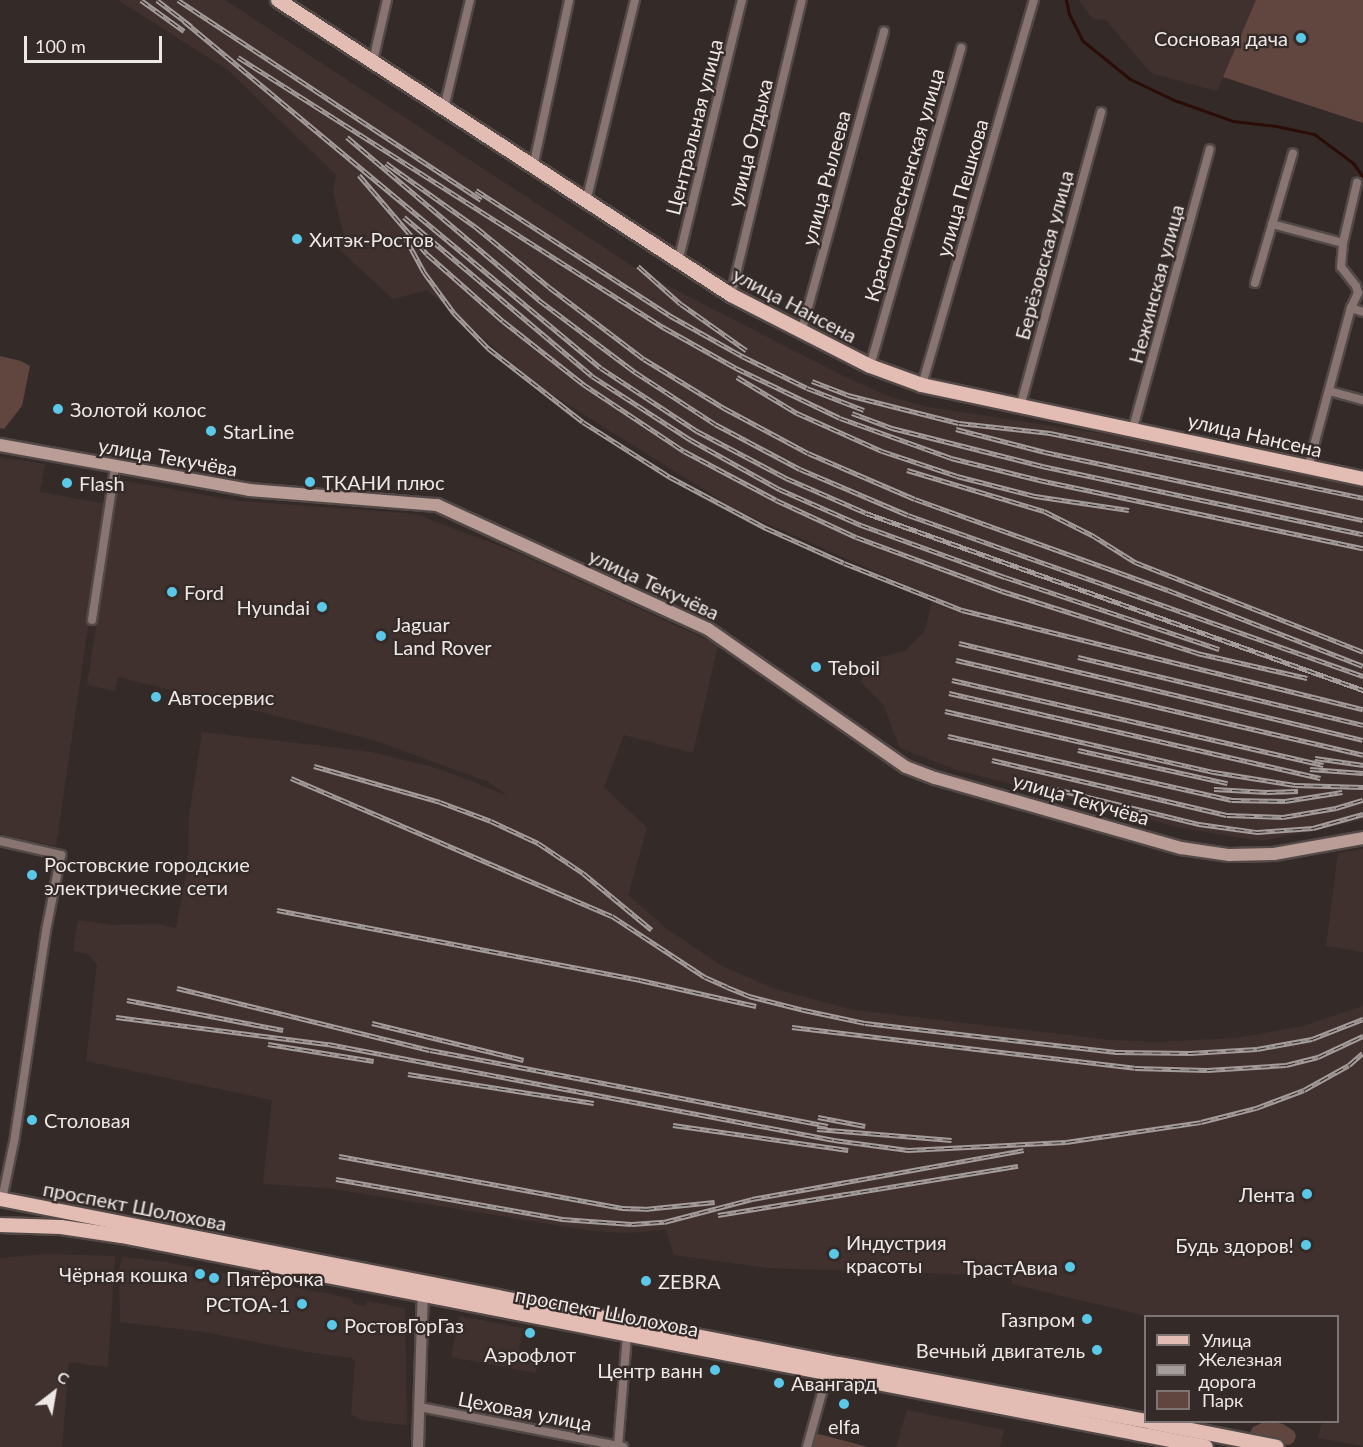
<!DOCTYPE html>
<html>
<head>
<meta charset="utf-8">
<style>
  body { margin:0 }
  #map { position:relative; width:1363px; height:1447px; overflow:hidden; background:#342b29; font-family:Lato,sans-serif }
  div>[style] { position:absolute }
  .built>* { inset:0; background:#41312e }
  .green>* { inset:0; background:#614640 }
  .stream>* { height:3px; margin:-1.5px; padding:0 1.5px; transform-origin:1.5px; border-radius:1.5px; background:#2b0c06 }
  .roads { filter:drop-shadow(2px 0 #524947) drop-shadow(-2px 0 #524947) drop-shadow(0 2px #524947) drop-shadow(0 -2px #524947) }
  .minor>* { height:8px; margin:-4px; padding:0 4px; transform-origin:4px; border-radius:4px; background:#887571 }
  .tertiary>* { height:10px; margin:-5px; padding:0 5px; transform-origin:5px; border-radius:5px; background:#887571 }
  .secondary>* { height:12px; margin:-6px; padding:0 6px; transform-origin:6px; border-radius:6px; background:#bb9d97 }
  .primary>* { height:14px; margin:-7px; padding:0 7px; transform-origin:7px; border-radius:7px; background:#e3bcb4 }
  .rail>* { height:5px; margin-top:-2.5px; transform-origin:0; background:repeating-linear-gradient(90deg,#342b29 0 9px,#a49d9b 0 18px); box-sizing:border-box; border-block:2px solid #a49d9b }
  .dots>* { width:16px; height:16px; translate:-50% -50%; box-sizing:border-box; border:3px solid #342b29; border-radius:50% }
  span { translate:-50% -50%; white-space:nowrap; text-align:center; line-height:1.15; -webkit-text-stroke:4.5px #342b29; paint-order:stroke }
  .poi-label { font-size:20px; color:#ede7e6 }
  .right { translate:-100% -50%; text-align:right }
  .left { translate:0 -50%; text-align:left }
  .street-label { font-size:20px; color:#ede7e6 }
  .legend { position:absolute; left:1144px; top:1315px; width:195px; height:108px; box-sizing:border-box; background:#342b29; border:2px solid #7e7675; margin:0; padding:8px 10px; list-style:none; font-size:18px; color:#ede7e6 }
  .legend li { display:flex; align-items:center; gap:12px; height:30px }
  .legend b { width:30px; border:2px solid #7e7675 }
  .north { position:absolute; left:24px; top:1363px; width:60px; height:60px; -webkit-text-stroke:4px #342b29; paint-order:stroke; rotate:31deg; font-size:16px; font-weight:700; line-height:24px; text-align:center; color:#ede7e6 }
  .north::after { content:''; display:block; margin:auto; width:21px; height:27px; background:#ede7e6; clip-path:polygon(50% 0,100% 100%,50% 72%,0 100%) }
  .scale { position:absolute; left:24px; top:36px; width:138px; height:27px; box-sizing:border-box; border:3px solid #ede7e6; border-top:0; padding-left:8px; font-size:18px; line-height:21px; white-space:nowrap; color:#ede7e6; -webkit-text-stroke:4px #342b29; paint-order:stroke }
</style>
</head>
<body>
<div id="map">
  <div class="built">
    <i style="clip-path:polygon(118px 0,225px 0,643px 273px,843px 376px,888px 396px,928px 407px,1130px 438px,1363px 488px,1363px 820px,1261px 841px,1181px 828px,957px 770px,900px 748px,883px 704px,861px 682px,868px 660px,905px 651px,925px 631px,933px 597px,738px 511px,540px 387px,427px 290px,393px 299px,330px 241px,344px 236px,333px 192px,336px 175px,228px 70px)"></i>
    <i style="clip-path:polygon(1079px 0,1256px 0,1217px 91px,1151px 73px,1106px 20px,1093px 19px)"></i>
    <i style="clip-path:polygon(0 457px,45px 464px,40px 492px,106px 504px,56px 846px,0 834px)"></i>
    <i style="clip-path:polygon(119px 480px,239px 501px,416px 514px,518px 553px,718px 645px,693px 753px,624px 735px,604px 787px,647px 828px,628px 895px,667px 929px,722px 966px,775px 989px,854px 1010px,1110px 1040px,1157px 1042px,1236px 1038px,1303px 1026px,1363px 1006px,1363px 1446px,1318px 1438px,1322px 1422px,1338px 1422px,1338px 1316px,1147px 1316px,1012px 1284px,1012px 1276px,768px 1268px,674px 1255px,666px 1230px,627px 1233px,593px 1231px,327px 1188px,263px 1184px,272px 1100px,86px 1061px,97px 964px,88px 954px,73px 951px,78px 920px,113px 925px,156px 924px,176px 928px,188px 862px,189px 816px,202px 732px,372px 752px,440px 769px,508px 796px,489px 782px,373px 740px,118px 677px,115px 691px,87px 685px)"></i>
    <i style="clip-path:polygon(1363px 849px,1363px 952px,1326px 946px,1338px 853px)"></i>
    <i style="clip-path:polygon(47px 1254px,115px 1256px,108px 1367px,69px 1362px,62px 1447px,0 1447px,0 1258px)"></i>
    <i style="clip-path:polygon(122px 1257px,166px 1262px,325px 1293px,353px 1299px,353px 1304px,366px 1306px,367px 1301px,405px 1308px,407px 1425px,361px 1420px,351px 1414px,355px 1362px,352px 1358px,313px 1353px,204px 1332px,120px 1322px,119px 1271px)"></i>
    <i style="clip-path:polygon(459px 1316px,523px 1328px,519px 1349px,539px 1353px,536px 1373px,451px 1357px)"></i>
    <i style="clip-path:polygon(907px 1410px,1004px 1430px,1000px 1447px,896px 1447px)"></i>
  </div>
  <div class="green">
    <i style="clip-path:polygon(1256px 0,1363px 0,1363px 123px,1223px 77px)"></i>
    <i style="clip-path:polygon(0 356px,21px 361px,30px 366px,22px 406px,4px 429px,0 428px)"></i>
    <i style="clip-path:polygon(1273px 1422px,1283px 1424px,1294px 1431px,1296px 1436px,1294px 1442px,1289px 1445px,1254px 1438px,1250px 1433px,1253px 1427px,1262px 1423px)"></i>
    <i style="clip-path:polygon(815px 1433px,868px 1447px,811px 1447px)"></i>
  </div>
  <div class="stream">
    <i style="left:1066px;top:0;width:14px;rotate:78deg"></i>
    <i style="left:1069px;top:14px;width:30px;rotate:63deg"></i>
    <i style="left:1083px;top:41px;width:60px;rotate:39deg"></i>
    <i style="left:1130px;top:79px;width:49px;rotate:25.5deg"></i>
    <i style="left:1174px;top:100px;width:63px;rotate:19.6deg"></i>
    <i style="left:1233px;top:121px;width:43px;rotate:6.6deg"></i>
    <i style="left:1276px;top:126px;width:39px;rotate:12deg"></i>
    <i style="left:1314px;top:134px;width:49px;rotate:36.6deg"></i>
    <i style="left:1353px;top:163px;width:17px;rotate:54deg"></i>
  </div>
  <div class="roads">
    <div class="minor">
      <i style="left:373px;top:61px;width:63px;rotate:-77.1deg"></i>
      <i style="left:444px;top:108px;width:111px;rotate:-76.5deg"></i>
      <i style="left:533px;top:167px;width:171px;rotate:-77.8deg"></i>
      <i style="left:586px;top:202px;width:208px;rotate:-76.4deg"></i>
      <i style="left:1272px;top:224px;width:73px;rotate:15deg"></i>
      <i style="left:678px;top:262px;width:270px;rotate:-76.3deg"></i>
      <i style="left:1255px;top:283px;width:135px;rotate:-73.7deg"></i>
      <i style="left:731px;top:295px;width:303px;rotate:-76.5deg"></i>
      <i style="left:1351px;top:308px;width:13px;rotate:18deg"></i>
      <i style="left:801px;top:333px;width:313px;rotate:-74.6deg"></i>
      <i style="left:870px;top:366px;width:331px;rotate:-74deg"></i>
      <i style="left:922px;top:385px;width:401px;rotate:-73.8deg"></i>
      <i style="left:1329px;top:391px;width:35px;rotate:15deg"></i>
      <i style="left:1020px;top:407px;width:306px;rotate:-74.6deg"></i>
      <i style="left:1133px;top:428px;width:289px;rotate:-74.6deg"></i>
      <i style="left:1308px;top:468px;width:166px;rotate:-75deg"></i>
      <i style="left:1351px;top:308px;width:17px;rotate:-65deg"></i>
      <i style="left:1358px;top:293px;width:7px;rotate:-106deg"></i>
      <i style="left:1356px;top:286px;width:24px;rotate:-128deg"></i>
      <i style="left:1341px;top:267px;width:24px;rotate:-85deg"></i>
      <i style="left:1343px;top:243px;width:62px;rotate:-76.9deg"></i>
      <i style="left:92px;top:620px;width:154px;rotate:-81.4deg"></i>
      <i style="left:0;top:841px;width:63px;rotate:12.9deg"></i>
      <i style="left:61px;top:855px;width:77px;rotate:101.2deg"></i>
      <i style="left:46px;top:931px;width:208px;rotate:98.6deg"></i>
      <i style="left:15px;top:1137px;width:63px;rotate:101.8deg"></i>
      <i style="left:420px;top:1407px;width:207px;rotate:11.1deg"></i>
      <i style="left:618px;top:1447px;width:111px;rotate:-85.4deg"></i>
      <i style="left:807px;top:1447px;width:75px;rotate:-74.5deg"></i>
    </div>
    <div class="tertiary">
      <i style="left:418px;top:1447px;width:159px;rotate:-88.2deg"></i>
    </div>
    <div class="secondary">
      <i style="left:0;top:445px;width:253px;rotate:10.2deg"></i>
      <i style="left:249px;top:490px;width:189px;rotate:4.6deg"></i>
      <i style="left:437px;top:505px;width:298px;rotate:24.6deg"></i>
      <i style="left:708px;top:629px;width:241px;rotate:34.9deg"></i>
      <i style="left:906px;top:767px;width:31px;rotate:21deg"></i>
      <i style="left:935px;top:778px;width:256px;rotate:15.9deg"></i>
      <i style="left:1181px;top:848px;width:49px;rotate:8.3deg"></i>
      <i style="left:1229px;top:855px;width:45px;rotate:-1.3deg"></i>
      <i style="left:1274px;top:854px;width:90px;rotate:-10.2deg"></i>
    </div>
    <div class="primary">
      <i style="left:278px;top:0;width:541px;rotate:33.07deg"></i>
      <i style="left:731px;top:295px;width:156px;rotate:27.1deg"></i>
      <i style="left:870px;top:366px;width:55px;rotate:20.1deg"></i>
      <i style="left:922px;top:385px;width:451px;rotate:12deg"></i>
      <i style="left:0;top:1199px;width:855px;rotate:11.13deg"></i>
      <i style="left:839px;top:1364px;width:312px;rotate:10.5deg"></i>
      <i style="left:0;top:1225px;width:61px;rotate:1.9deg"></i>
      <i style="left:61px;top:1227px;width:61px;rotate:8.5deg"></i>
      <i style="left:121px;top:1236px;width:1105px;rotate:11deg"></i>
      <i style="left:1150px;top:1422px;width:129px;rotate:11.1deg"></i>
    </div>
  </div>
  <div class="rail">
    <i style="left:141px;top:0;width:53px;rotate:35.8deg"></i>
    <i style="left:157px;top:0;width:43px;rotate:37.4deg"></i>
    <i style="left:178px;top:0;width:363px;rotate:33.4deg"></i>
    <i style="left:184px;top:21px;width:542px;rotate:39.77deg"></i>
    <i style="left:601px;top:368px;width:115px;rotate:33.3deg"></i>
    <i style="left:697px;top:431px;width:101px;rotate:27.8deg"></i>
    <i style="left:786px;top:478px;width:87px;rotate:23.6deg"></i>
    <i style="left:866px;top:513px;width:528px;rotate:19.6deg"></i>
    <i style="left:238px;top:57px;width:504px;rotate:32.43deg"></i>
    <i style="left:663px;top:327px;width:84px;rotate:29.3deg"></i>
    <i style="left:736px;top:368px;width:115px;rotate:25.7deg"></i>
    <i style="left:840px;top:418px;width:118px;rotate:19.8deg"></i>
    <i style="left:951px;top:458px;width:91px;rotate:14deg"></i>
    <i style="left:1039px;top:480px;width:331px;rotate:11.9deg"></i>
    <i style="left:347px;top:137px;width:252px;rotate:40.3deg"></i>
    <i style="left:539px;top:300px;width:120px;rotate:36.9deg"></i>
    <i style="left:635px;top:372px;width:95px;rotate:33deg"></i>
    <i style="left:715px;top:424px;width:96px;rotate:27.9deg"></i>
    <i style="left:800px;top:469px;width:117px;rotate:23.1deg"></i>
    <i style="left:908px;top:515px;width:483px;rotate:19.5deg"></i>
    <i style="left:386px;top:163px;width:112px;rotate:35.5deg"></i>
    <i style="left:477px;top:228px;width:93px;rotate:39.3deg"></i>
    <i style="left:549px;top:287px;width:119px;rotate:37.2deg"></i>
    <i style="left:644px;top:359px;width:94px;rotate:31.5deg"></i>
    <i style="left:724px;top:408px;width:95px;rotate:28.2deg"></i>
    <i style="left:808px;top:453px;width:116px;rotate:23.3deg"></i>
    <i style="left:915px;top:499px;width:269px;rotate:19.8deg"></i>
    <i style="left:1168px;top:590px;width:209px;rotate:21.3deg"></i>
    <i style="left:359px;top:175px;width:104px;rotate:49.3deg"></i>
    <i style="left:427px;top:254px;width:101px;rotate:41.4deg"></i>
    <i style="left:503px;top:321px;width:102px;rotate:38.2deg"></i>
    <i style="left:583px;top:384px;width:121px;rotate:33.6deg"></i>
    <i style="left:684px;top:451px;width:104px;rotate:28deg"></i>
    <i style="left:776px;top:500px;width:88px;rotate:24.8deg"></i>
    <i style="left:856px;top:537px;width:156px;rotate:20.3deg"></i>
    <i style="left:1002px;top:591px;width:205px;rotate:17.6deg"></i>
    <i style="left:1197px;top:653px;width:113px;rotate:12.8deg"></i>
    <i style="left:476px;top:190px;width:230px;rotate:32.9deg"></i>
    <i style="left:669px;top:315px;width:84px;rotate:29.3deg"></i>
    <i style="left:742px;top:356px;width:72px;rotate:26.2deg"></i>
    <i style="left:807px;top:388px;width:61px;rotate:21.1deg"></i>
    <i style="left:404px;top:217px;width:246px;rotate:40.2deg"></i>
    <i style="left:592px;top:376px;width:118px;rotate:32.9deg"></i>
    <i style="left:691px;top:440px;width:101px;rotate:29.1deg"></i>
    <i style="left:779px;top:489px;width:90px;rotate:23.7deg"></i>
    <i style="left:861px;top:525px;width:153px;rotate:19.9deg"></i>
    <i style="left:1005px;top:577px;width:226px;rotate:18.6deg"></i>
    <i style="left:404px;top:235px;width:42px;rotate:61.6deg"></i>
    <i style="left:424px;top:272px;width:51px;rotate:53.8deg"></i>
    <i style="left:454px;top:313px;width:49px;rotate:45.8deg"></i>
    <i style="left:488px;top:348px;width:120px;rotate:37.9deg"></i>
    <i style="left:583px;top:422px;width:103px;rotate:32.3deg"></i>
    <i style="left:670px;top:477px;width:109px;rotate:28deg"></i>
    <i style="left:766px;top:528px;width:85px;rotate:24.2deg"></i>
    <i style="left:844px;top:563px;width:127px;rotate:21.7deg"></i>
    <i style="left:962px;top:610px;width:413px;rotate:13.9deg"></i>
    <i style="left:638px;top:266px;width:57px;rotate:41.5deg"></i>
    <i style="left:681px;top:304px;width:80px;rotate:35.3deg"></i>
    <i style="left:737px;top:377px;width:70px;rotate:31deg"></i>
    <i style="left:797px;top:413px;width:93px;rotate:24.1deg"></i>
    <i style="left:882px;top:451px;width:79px;rotate:18.4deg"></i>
    <i style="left:957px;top:476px;width:81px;rotate:14.4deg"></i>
    <i style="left:1035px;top:496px;width:95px;rotate:8.5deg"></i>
    <i style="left:812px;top:381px;width:39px;rotate:21deg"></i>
    <i style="left:848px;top:395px;width:114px;rotate:14.2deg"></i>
    <i style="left:959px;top:423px;width:92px;rotate:6.3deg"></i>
    <i style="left:1050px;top:433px;width:320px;rotate:11.7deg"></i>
    <i style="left:852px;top:413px;width:43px;rotate:20.6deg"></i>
    <i style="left:892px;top:428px;width:155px;rotate:14.2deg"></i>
    <i style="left:1042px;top:466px;width:328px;rotate:12deg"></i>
    <i style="left:956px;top:429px;width:92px;rotate:14.5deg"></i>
    <i style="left:1045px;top:452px;width:325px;rotate:12.1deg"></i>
    <i style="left:907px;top:470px;width:143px;rotate:16.7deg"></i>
    <i style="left:1044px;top:511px;width:54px;rotate:26.6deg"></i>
    <i style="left:1092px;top:535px;width:51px;rotate:32.1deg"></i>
    <i style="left:1135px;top:562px;width:245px;rotate:21.5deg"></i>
    <i style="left:959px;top:643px;width:415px;rotate:13.5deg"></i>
    <i style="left:1078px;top:657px;width:293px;rotate:13.4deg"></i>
    <i style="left:956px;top:660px;width:418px;rotate:13.1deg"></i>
    <i style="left:952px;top:680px;width:381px;rotate:12.9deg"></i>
    <i style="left:949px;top:693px;width:381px;rotate:12.9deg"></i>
    <i style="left:945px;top:711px;width:276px;rotate:12.8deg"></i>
    <i style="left:1214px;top:772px;width:82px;rotate:9.1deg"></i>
    <i style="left:1295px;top:785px;width:68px;rotate:1.7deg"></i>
    <i style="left:948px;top:736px;width:291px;rotate:12.7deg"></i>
    <i style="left:1232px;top:800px;width:53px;rotate:1.1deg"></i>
    <i style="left:1285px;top:801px;width:58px;rotate:-9deg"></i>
    <i style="left:1078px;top:750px;width:153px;rotate:12.5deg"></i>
    <i style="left:1315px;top:758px;width:49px;rotate:8.3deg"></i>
    <i style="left:992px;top:760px;width:241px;rotate:13.2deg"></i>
    <i style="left:1227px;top:815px;width:56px;rotate:2deg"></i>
    <i style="left:1283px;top:817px;width:54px;rotate:-9.6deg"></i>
    <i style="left:1336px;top:808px;width:28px;rotate:-17deg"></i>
    <i style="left:314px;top:766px;width:131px;rotate:15.9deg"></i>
    <i style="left:440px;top:802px;width:54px;rotate:20.4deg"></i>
    <i style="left:491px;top:821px;width:52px;rotate:25.1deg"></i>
    <i style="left:538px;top:843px;width:54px;rotate:33.7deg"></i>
    <i style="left:583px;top:873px;width:89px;rotate:39.6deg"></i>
    <i style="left:1310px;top:769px;width:53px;rotate:4.3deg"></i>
    <i style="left:291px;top:778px;width:349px;rotate:23.3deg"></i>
    <i style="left:612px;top:916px;width:111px;rotate:33.3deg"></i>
    <i style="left:705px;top:977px;width:24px;rotate:24deg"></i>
    <i style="left:727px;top:987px;width:24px;rotate:22deg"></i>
    <i style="left:749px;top:996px;width:57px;rotate:14.3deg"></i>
    <i style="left:804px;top:1010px;width:62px;rotate:12deg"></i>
    <i style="left:865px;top:1023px;width:253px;rotate:6.6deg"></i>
    <i style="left:1116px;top:1052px;width:74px;rotate:0.8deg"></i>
    <i style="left:1190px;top:1053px;width:67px;rotate:-3.4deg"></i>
    <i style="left:1257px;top:1049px;width:56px;rotate:-10.3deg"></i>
    <i style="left:1312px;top:1039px;width:55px;rotate:-21.4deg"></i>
    <i style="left:1043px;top:786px;width:161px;rotate:13.7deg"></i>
    <i style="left:1199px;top:824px;width:59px;rotate:7.9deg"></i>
    <i style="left:1257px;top:832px;width:56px;rotate:-4.1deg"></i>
    <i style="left:1313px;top:828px;width:52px;rotate:-15.6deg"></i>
    <i style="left:1214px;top:789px;width:53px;rotate:3.2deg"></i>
    <i style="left:1267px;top:792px;width:31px;rotate:-2deg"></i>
    <i style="left:277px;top:910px;width:370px;rotate:10.9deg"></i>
    <i style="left:640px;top:980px;width:119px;rotate:12.6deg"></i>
    <i style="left:177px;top:988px;width:260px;rotate:13.8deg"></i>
    <i style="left:430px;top:1050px;width:405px;rotate:10.8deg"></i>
    <i style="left:127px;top:1000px;width:159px;rotate:10.9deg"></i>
    <i style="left:116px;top:1017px;width:214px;rotate:7.3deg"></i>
    <i style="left:328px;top:1044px;width:515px;rotate:10.74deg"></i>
    <i style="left:834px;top:1140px;width:75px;rotate:7.7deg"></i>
    <i style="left:908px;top:1150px;width:158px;rotate:-2.9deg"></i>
    <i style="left:1066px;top:1142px;width:136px;rotate:-8.4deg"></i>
    <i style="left:1201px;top:1122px;width:57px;rotate:-14.3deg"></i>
    <i style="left:1256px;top:1108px;width:51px;rotate:-20.6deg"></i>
    <i style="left:1304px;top:1090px;width:51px;rotate:-29.1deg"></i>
    <i style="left:1349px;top:1065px;width:18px;rotate:-41deg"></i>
    <i style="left:372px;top:1023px;width:156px;rotate:13.7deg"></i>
    <i style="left:792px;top:1027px;width:345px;rotate:6.8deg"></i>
    <i style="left:1135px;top:1068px;width:72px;rotate:1.6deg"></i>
    <i style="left:1207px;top:1070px;width:79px;rotate:-3.6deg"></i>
    <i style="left:1286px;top:1065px;width:33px;rotate:-14deg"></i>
    <i style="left:1318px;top:1057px;width:50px;rotate:-25deg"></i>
    <i style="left:268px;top:1044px;width:107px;rotate:9.1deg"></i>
    <i style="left:408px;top:1074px;width:188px;rotate:8.9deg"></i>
    <i style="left:818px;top:1117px;width:48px;rotate:10.8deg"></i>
    <i style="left:673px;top:1125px;width:177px;rotate:8.1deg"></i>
    <i style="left:817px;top:1129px;width:135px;rotate:4.7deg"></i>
    <i style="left:339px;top:1156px;width:288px;rotate:10.4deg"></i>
    <i style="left:622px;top:1208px;width:23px;rotate:2deg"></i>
    <i style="left:645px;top:1209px;width:70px;rotate:-5.7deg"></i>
    <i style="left:336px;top:1179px;width:230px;rotate:10deg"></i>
    <i style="left:562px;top:1219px;width:70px;rotate:4.1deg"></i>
    <i style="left:632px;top:1224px;width:32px;rotate:-4deg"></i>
    <i style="left:664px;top:1222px;width:91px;rotate:-14.6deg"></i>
    <i style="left:752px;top:1199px;width:276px;rotate:-10.2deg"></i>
    <i style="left:718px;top:1215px;width:304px;rotate:-9.3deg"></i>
  </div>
  <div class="dots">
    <i style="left:1301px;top:38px;background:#5bc8e7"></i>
    <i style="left:297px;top:239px;background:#5bc8e7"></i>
    <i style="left:58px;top:409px;background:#5bc8e7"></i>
    <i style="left:211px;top:431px;background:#5bc8e7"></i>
    <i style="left:310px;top:482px;background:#5bc8e7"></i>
    <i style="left:67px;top:483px;background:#5bc8e7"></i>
    <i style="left:172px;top:592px;background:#5bc8e7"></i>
    <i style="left:322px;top:607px;background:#5bc8e7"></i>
    <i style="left:381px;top:636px;background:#5bc8e7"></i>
    <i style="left:816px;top:667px;background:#5bc8e7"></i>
    <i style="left:156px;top:697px;background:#5bc8e7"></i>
    <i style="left:32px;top:875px;background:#5bc8e7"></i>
    <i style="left:32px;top:1120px;background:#5bc8e7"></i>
    <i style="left:1307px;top:1194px;background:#5bc8e7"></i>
    <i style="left:1306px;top:1245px;background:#5bc8e7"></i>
    <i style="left:834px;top:1254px;background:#5bc8e7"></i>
    <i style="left:1070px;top:1267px;background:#5bc8e7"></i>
    <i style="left:200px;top:1274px;background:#5bc8e7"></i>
    <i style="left:214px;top:1278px;background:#5bc8e7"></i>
    <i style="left:646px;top:1281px;background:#5bc8e7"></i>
    <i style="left:302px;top:1304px;background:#5bc8e7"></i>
    <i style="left:1087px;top:1319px;background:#5bc8e7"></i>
    <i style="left:332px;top:1325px;background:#5bc8e7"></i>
    <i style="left:530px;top:1333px;background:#5bc8e7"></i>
    <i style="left:1097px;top:1350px;background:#5bc8e7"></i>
    <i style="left:715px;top:1370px;background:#5bc8e7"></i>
    <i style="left:779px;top:1383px;background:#5bc8e7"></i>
    <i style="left:844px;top:1404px;background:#5bc8e7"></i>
  </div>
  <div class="poi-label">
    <span class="right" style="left:1288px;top:38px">Сосновая дача</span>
    <span class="left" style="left:309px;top:239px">Хитэк-Ростов</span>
    <span class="left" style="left:70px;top:409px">Золотой колос</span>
    <span class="left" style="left:223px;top:431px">StarLine</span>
    <span class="left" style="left:322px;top:482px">ТКАНИ плюс</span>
    <span class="left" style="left:79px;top:483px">Flash</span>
    <span class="left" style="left:184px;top:592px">Ford</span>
    <span class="right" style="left:310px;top:607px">Hyundai</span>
    <span class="left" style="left:393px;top:636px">Jaguar<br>Land Rover</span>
    <span class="left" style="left:828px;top:667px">Teboil</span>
    <span class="left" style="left:168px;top:697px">Автосервис</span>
    <span class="left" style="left:44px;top:876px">Ростовские городские<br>электрические сети</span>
    <span class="left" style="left:44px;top:1120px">Столовая</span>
    <span class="right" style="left:1295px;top:1194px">Лента</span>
    <span class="left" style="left:846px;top:1254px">Индустрия<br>красоты</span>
    <span class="right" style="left:1294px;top:1245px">Будь здоров!</span>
    <span class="right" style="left:1058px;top:1267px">ТрастАвиа</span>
    <span class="right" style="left:188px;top:1274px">Чёрная кошка</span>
    <span class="left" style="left:226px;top:1278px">Пятёрочка</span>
    <span class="left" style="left:658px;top:1281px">ZEBRA</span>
    <span class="right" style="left:290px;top:1304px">РСТОА-1</span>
    <span class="right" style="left:1075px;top:1319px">Газпром</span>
    <span class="left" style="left:344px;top:1325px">РостовГорГаз</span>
    <span class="right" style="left:1085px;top:1350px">Вечный двигатель</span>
    <span style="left:530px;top:1354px">Аэрофлот</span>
    <span class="right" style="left:703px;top:1370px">Центр ванн</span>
    <span class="left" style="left:791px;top:1383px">Авангард</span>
    <span style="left:844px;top:1426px">elfa</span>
  </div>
  <div class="street-label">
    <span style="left:694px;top:127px;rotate:-76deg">Центральная улица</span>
    <span style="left:750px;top:143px;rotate:-76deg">улица Отдыха</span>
    <span style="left:826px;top:178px;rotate:-75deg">улица Рылеева</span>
    <span style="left:904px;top:185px;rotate:-74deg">Краснопресненская улица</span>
    <span style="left:962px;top:188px;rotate:-74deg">улица Пешкова</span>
    <span style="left:1044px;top:255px;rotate:-75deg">Берёзовская улица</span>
    <span style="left:1156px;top:284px;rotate:-75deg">Нежинская улица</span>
    <span style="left:795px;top:305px;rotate:28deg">улица Нансена</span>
    <span style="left:1255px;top:435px;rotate:13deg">улица Нансена</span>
    <span style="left:168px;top:457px;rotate:10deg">улица Текучёва</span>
    <span style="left:654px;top:584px;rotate:25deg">улица Текучёва</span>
    <span style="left:1081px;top:799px;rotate:16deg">улица Текучёва</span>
    <span style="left:135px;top:1206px;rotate:11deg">проспект Шолохова</span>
    <span style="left:607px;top:1312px;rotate:11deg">проспект Шолохова</span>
    <span style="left:525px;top:1411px;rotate:11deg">Цеховая улица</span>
  </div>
  <ul class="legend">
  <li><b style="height:8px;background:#e3bcb4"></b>Улица</li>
  <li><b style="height:8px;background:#a49d9b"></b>Железная дорога</li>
  <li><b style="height:16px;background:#614640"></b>Парк</li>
  </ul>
  <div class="north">С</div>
  <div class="scale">100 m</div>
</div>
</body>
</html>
